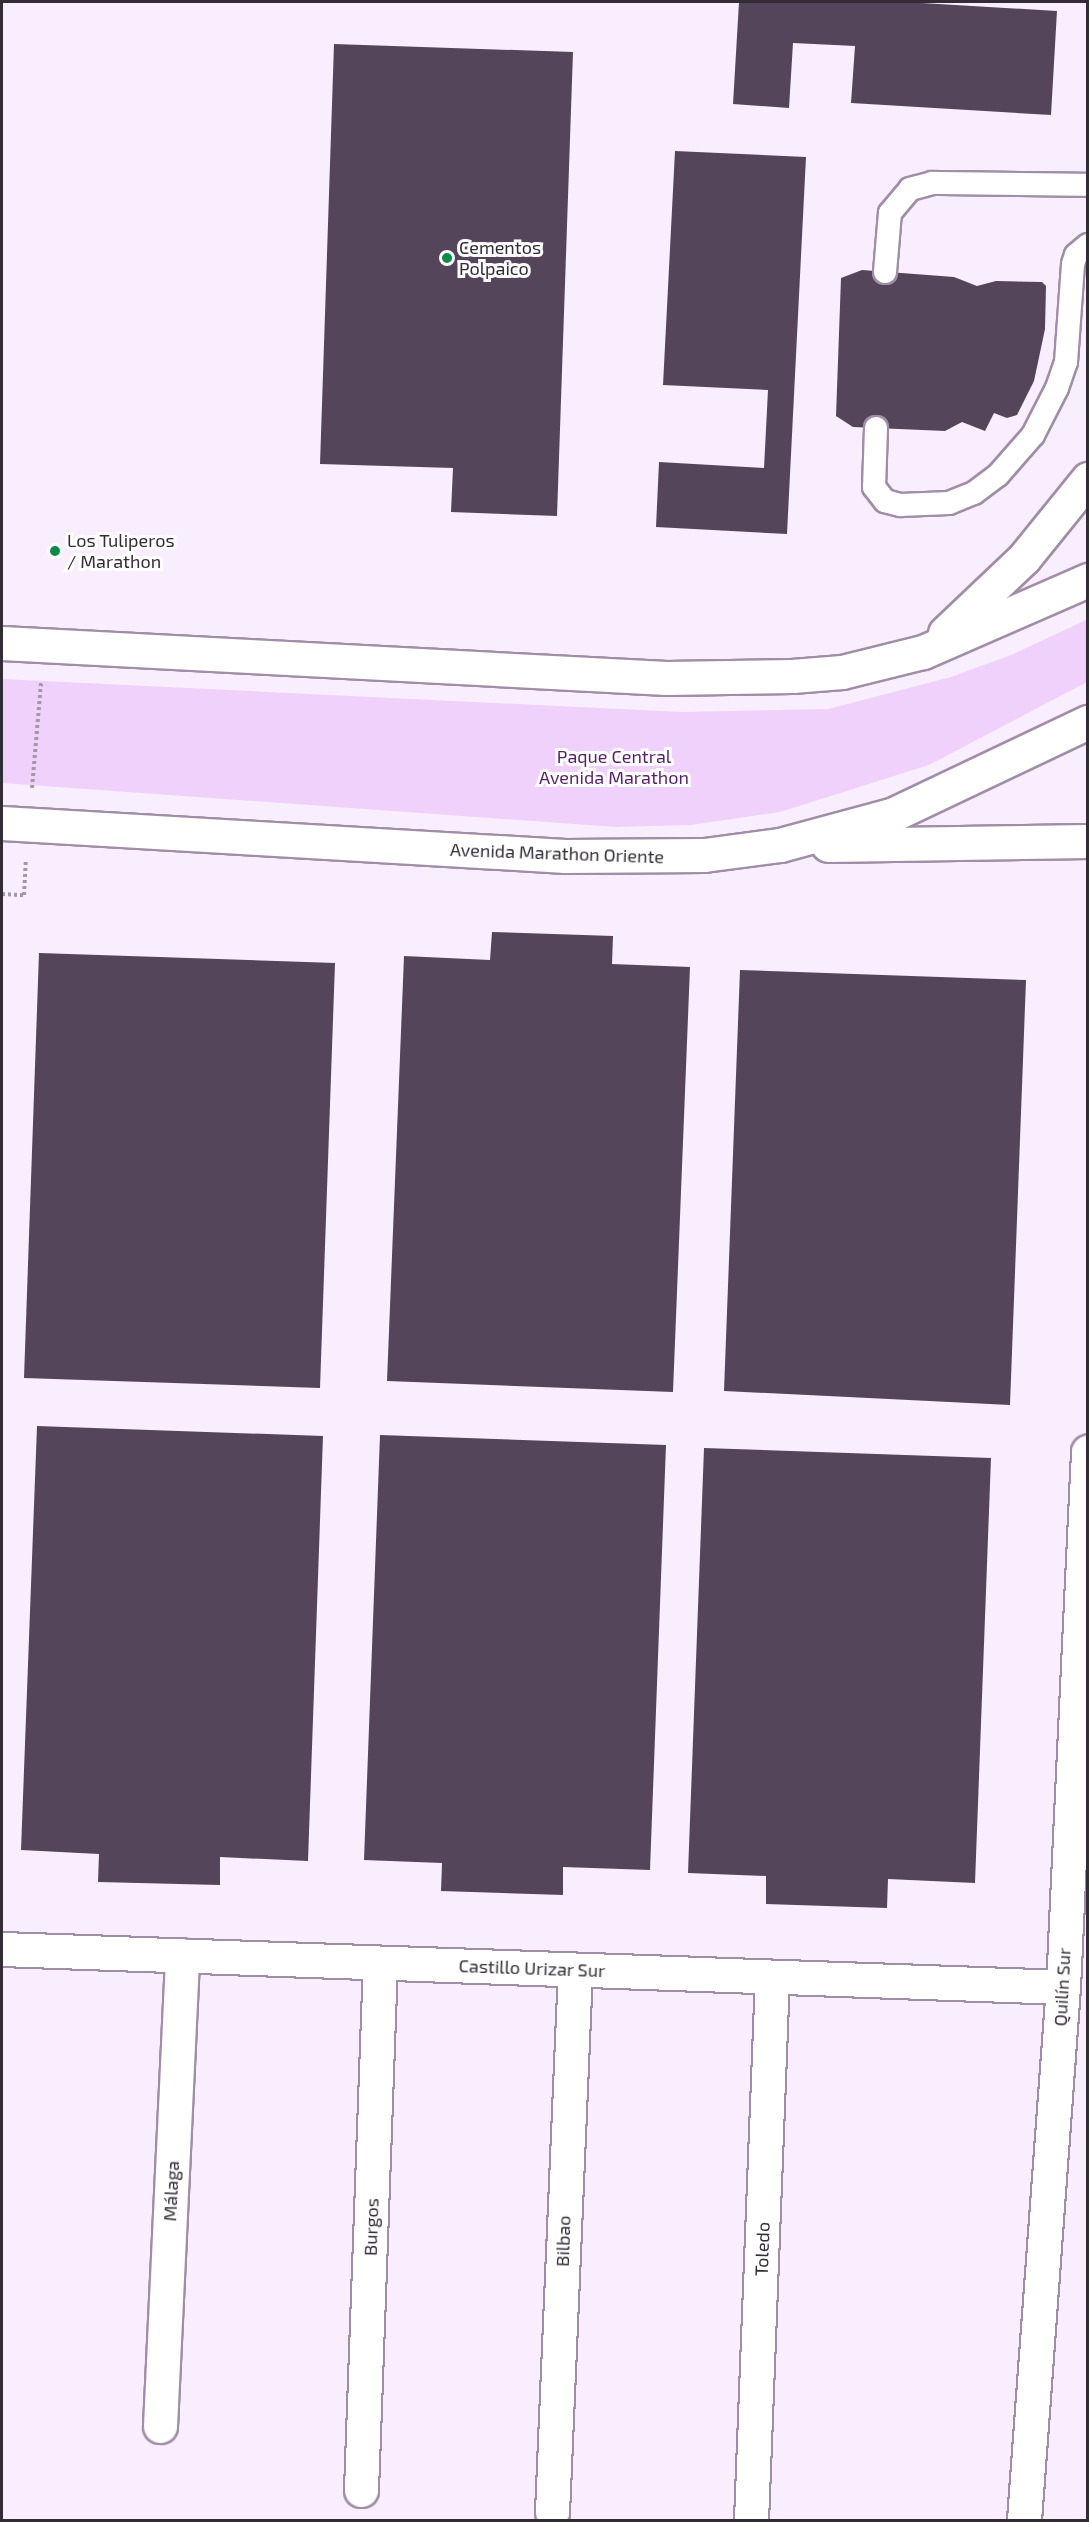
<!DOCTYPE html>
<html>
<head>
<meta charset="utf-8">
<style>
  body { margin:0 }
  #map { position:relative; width:1089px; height:2522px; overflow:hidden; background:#f9eefe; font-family:"Exo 2",sans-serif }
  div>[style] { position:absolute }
  .green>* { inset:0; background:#f0d1fc }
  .building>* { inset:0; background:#55455b }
  .path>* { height:4px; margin-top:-2px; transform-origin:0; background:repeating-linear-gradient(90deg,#a299a7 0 3px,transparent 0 6px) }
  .roads { filter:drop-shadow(2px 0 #a08ea7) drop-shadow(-2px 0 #a08ea7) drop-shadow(0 2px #a08ea7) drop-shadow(0 -2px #a08ea7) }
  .service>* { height:22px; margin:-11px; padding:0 11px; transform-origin:11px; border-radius:11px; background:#fff }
  .minor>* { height:33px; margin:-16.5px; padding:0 16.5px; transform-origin:16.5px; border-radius:16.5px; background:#fff }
  .secondary>* { height:33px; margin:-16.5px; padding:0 16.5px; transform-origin:16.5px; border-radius:16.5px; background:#fff }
  .dots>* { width:16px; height:16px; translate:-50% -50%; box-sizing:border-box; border:3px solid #fff; border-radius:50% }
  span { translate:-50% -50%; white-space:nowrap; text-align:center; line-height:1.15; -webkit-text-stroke:6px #fff; paint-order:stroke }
  .poi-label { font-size:18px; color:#332c36 }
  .left { translate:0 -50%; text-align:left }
  .park-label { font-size:18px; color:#571f6a }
  .street-label { font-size:18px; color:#332c36 }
  .frame { position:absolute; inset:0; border:3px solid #332c36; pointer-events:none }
</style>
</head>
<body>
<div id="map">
  <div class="green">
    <i style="clip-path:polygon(1086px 620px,1087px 682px,929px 765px,780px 812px,691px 825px,616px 827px,2px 783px,2px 679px,682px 712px,828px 709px,951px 677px,1011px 655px)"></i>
  </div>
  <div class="building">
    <i style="clip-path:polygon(739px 2px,905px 2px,1057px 11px,1051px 115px,851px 103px,855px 46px,793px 43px,789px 108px,733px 104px)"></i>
    <i style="clip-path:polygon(334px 44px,573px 52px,557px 516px,451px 512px,453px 468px,320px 464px)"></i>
    <i style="clip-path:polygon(675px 151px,806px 157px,787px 534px,656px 527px,659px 462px,764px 468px,768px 390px,663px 385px)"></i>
    <i style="clip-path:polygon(862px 270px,954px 277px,977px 286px,996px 281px,1042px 282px,1046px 286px,1045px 329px,1034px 381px,1017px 415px,1007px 418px,994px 413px,985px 431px,962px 422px,945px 431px,853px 427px,836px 416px,841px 278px)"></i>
    <i style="clip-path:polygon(492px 932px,613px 936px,612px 964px,690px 967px,673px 1392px,387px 1381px,404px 956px,490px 960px)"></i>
    <i style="clip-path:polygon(39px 953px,335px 963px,320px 1388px,24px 1378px)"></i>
    <i style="clip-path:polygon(740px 970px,1026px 980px,1010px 1405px,724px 1391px)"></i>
    <i style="clip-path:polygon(37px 1426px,323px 1436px,308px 1861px,220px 1857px,220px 1885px,98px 1882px,99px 1854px,21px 1850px)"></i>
    <i style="clip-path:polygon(380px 1435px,666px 1445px,650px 1870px,563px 1867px,563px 1895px,441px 1891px,442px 1863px,364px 1860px)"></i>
    <i style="clip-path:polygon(704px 1448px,991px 1458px,975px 1883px,888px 1879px,887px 1908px,766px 1904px,766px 1876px,688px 1873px)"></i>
  </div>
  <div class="path">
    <i style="left:32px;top:788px;width:106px;rotate:-85.1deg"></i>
    <i style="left:2px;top:894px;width:22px;rotate:3deg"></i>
    <i style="left:24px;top:895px;width:34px;rotate:-87deg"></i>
  </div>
  <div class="roads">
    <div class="service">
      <i style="left:885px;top:272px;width:59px;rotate:-85.2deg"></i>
      <i style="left:890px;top:213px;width:31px;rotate:-50deg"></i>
      <i style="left:910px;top:189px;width:23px;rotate:-15deg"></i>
      <i style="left:932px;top:183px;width:156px;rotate:0.7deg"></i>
      <i style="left:876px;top:428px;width:59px;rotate:91.9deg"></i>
      <i style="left:874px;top:487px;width:18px;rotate:52deg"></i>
      <i style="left:885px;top:501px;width:16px;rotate:15deg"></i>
      <i style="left:900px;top:505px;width:49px;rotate:-2.3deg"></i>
      <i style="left:949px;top:503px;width:27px;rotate:-22deg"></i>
      <i style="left:974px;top:493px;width:30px;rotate:-37deg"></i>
      <i style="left:998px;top:475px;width:53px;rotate:-48.8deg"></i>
      <i style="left:1033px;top:435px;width:53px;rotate:-62.9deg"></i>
      <i style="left:1057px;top:388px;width:28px;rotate:-71deg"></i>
      <i style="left:1066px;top:362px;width:98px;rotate:-85.9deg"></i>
      <i style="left:1073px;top:264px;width:9px;rotate:-72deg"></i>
      <i style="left:1076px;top:255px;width:16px;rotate:-40deg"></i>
    </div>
    <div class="minor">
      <i style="left:2px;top:1949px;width:1062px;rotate:2.05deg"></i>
      <i style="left:160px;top:2426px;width:471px;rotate:-87.3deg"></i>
      <i style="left:361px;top:2490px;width:527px;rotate:-87.94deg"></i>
      <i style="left:552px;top:2512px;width:542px;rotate:-87.57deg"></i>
      <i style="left:751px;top:2520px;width:543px;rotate:-87.79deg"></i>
      <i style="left:1024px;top:2520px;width:534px;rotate:-85.82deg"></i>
      <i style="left:1063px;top:1987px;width:536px;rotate:-87.32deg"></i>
    </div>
    <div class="secondary">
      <i style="left:945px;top:633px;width:109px;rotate:-43.5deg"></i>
      <i style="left:1024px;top:558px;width:102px;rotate:-51deg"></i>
      <i style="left:2px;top:643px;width:665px;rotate:3.02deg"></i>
      <i style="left:666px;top:678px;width:126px;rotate:-0.9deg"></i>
      <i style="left:792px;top:676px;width:50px;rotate:-4.6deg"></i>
      <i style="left:842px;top:672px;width:83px;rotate:-13.9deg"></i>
      <i style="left:923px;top:652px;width:180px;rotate:-23.6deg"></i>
      <i style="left:2px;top:823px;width:564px;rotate:3.35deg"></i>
      <i style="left:565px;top:856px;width:139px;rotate:-0.4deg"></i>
      <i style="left:704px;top:855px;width:77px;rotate:-7.5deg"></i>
      <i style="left:780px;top:845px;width:118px;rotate:-15.2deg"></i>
      <i style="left:894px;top:814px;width:215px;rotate:-25.4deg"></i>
      <i style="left:828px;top:845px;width:260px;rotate:-0.9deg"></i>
    </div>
  </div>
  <div class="dots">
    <i style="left:447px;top:258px;background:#088d49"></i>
    <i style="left:55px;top:551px;background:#088d49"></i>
  </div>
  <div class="poi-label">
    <span class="left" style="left:459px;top:258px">Cementos<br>Polpaico</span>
    <span class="left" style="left:67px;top:551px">Los Tuliperos<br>/ Marathon</span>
  </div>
  <div class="park-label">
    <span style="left:614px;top:767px">Paque Central<br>Avenida Marathon</span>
  </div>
  <div class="street-label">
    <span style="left:557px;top:853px;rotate:2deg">Avenida Marathon Oriente</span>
    <span style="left:532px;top:1968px;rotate:2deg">Castillo Urizar Sur</span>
    <span style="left:1062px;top:1987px;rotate:-87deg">Quilín Sur</span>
    <span style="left:171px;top:2191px;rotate:-87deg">Málaga</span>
    <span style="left:371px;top:2227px;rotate:-88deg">Burgos</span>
    <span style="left:563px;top:2241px;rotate:-88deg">Bilbao</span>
    <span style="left:762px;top:2249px;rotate:-88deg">Toledo</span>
  </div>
  <div class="frame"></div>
</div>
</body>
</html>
